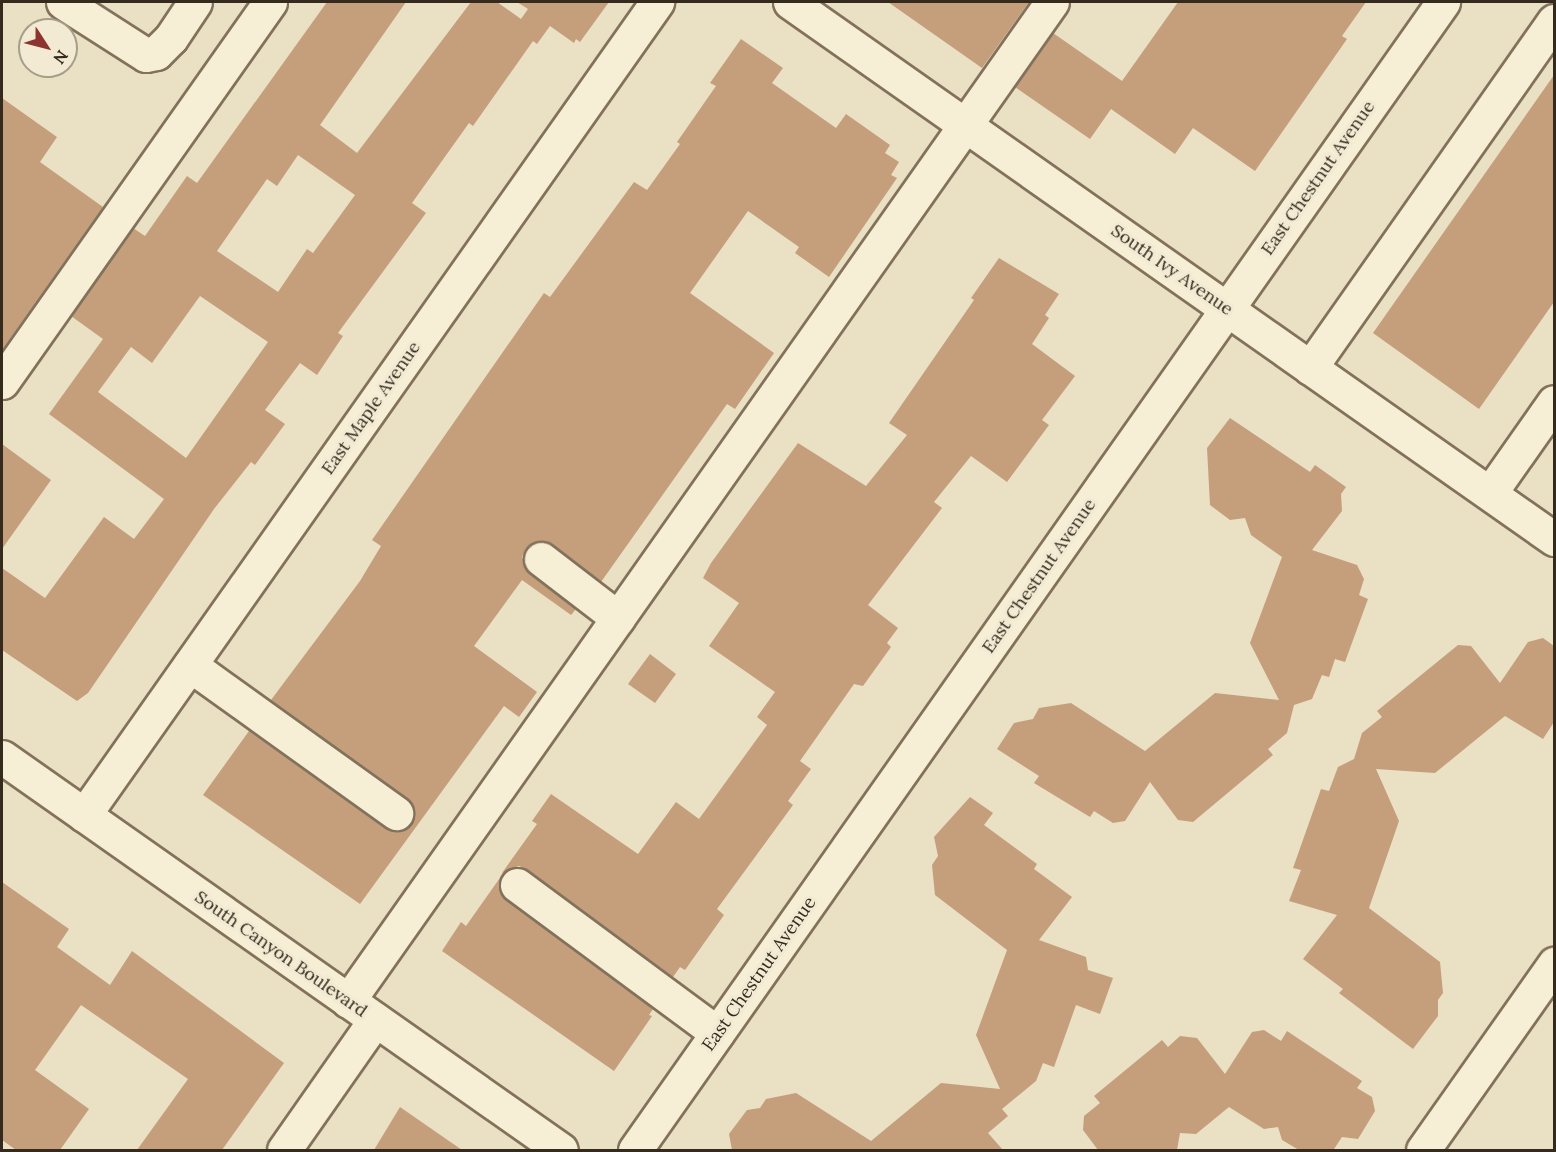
<!DOCTYPE html>
<html>
<head>
<meta charset="utf-8">
<style>
  body { margin:0 }
  #map { position:relative; width:1556px; height:1152px; overflow:hidden; background:#eae0c3; font-family:Lora,serif }
  div>[style] { position:absolute }
  .building>* { inset:0; background:#c59e7b }
  .roads { filter:drop-shadow(2px 0 #83725b) drop-shadow(-2px 0 #83725b) drop-shadow(0 2px #83725b) drop-shadow(0 -2px #83725b) }
  .minor>* { height:33px; margin:-16.5px; padding:0 16.5px; transform-origin:16.5px; border-radius:16.5px; background:#f6eed5 }
  span { translate:-50% -50%; white-space:nowrap; text-align:center; line-height:1.15; -webkit-text-stroke:6px #f2ead2; paint-order:stroke }
  .street-label { font-size:18px; color:#342a1e }
  .frame { position:absolute; inset:0; border:3px solid #342a1e; pointer-events:none }
  .north { position:absolute; left:18px; top:18px; width:60px; height:60px; box-sizing:border-box; background:#f2ead2; border:2px solid #a69d8a; border-radius:50%; rotate:126deg; font-size:16px; font-weight:700; line-height:24px; text-align:center; color:#342a1e }
  .north::after { content:''; display:block; margin:auto; width:21px; height:27px; background:#8d3430; clip-path:polygon(50% 0,100% 100%,50% 72%,0 100%) }
</style>
</head>
<body>
<div id="map">
  <div class="building">
    <i style="clip-path:polygon(evenodd,327px 2px,406px 2px,320px 125px,357px 153px,471px 2px,497px 2px,521px 19px,528px 9px,517px 2px,609px 2px,580px 42px,576px 39px,574px 43px,550px 26px,537px 44px,533px 41px,473px 126px,469px 123px,412px 203px,426px 213px,338px 333px,343px 336px,317px 375px,300px 363px,265px 410px,285px 424px,255px 465px,251px 462px,214px 509px,88px 693px,77px 701px,2px 650px,2px 568px,45px 598px,104px 517px,134px 539px,164px 499px,49px 414px,103px 339px,71px 316px,133px 228px,145px 236px,187px 176px,197px 183px,327px 2px,298px 155px,355px 195px,313px 253px,307px 249px,278px 292px,217px 251px,267px 179px,277px 186px,298px 155px,327px 2px,200px 296px,268px 342px,186px 458px,98px 392px,131px 347px,152px 363px,200px 296px)"></i>
    <i style="clip-path:polygon(888px 2px,1029px 2px,982px 68px)"></i>
    <i style="clip-path:polygon(1178px 2px,1366px 2px,1342px 36px,1347px 39px,1255px 171px,1193px 128px,1175px 154px,1111px 109px,1090px 139px,1015px 87px,1053px 33px,1122px 81px)"></i>
    <i style="clip-path:polygon(741px 39px,783px 68px,772px 83px,836px 128px,846px 114px,890px 145px,885px 153px,899px 162px,891px 175px,897px 178px,829px 277px,795px 253px,799px 247px,748px 211px,690px 293px,774px 353px,735px 409px,727px 404px,601px 582px,552px 544px,534px 542px,526px 548px,522px 557px,529px 573px,576px 609px,571px 615px,522px 580px,474px 646px,537px 692px,519px 717px,504px 706px,360px 904px,203px 795px,249px 731px,385px 828px,403px 830px,412px 823px,413px 806px,407px 798px,271px 700px,360px 581px,381px 546px,372px 540px,544px 293px,550px 297px,634px 182px,647px 190px,680px 144px,677px 142px,716px 86px,710px 83px)"></i>
    <i style="clip-path:polygon(1554px 75px,1554px 302px,1479px 409px,1373px 333px)"></i>
    <i style="clip-path:polygon(2px 98px,57px 137px,40px 162px,103px 207px,2px 350px)"></i>
    <i style="clip-path:polygon(999px 258px,1059px 294px,1045px 315px,1049px 318px,1032px 344px,1075px 376px,1042px 420px,1049px 425px,1007px 482px,971px 456px,934px 502px,942px 508px,868px 605px,898px 628px,887px 643px,891px 647px,863px 686px,854px 684px,800px 761px,811px 769px,788px 801px,793px 805px,717px 909px,724px 915px,685px 970px,680px 967px,673px 977px,528px 870px,519px 866px,502px 873px,537px 824px,532px 821px,551px 794px,638px 854px,676px 802px,699px 819px,767px 725px,757px 717px,775px 692px,709px 646px,739px 603px,703px 578px,711px 563px,798px 443px,866px 486px,907px 435px,889px 423px,974px 300px,971px 298px)"></i>
    <i style="clip-path:polygon(1230px 418px,1310px 472px,1315px 465px,1346px 487px,1341px 494px,1342px 511px,1312px 550px,1357px 565px,1364px 579px,1359px 595px,1368px 599px,1345px 662px,1335px 659px,1329px 677px,1322px 675px,1312px 699px,1294px 705px,1287px 733px,1268px 749px,1273px 755px,1193px 822px,1178px 820px,1150px 782px,1125px 821px,1113px 823px,1094px 811px,1090px 817px,1034px 783px,1039px 776px,997px 749px,1014px 723px,1033px 719px,1039px 708px,1071px 703px,1145px 751px,1215px 693px,1279px 700px,1250px 643px,1282px 557px,1251px 535px,1245px 518px,1230px 520px,1210px 505px,1207px 448px)"></i>
    <i style="clip-path:polygon(2px 444px,51px 480px,2px 549px)"></i>
    <i style="clip-path:polygon(1543px 638px,1554px 646px,1554px 722px,1543px 739px,1505px 716px,1435px 773px,1376px 769px,1399px 821px,1369px 908px,1440px 962px,1443px 993px,1438px 1000px,1438px 1016px,1413px 1049px,1339px 993px,1343px 989px,1303px 959px,1337px 915px,1289px 901px,1301px 870px,1293px 868px,1321px 789px,1329px 791px,1338px 767px,1354px 759px,1362px 733px,1382px 717px,1377px 711px,1458px 645px,1471px 646px,1500px 683px,1528px 642px)"></i>
    <i style="clip-path:polygon(650px 654px,676px 674px,655px 703px,628px 684px)"></i>
    <i style="clip-path:polygon(970px 797px,993px 813px,984px 825px,1037px 864px,1034px 869px,1072px 897px,1039px 940px,1086px 957px,1088px 970px,1113px 978px,1100px 1014px,1076px 1005px,1054px 1067px,1043px 1063px,1036px 1081px,1002px 1109px,1008px 1116px,988px 1133px,1003px 1150px,732px 1150px,729px 1134px,747px 1110px,760px 1108px,766px 1099px,796px 1093px,871px 1141px,941px 1083px,1000px 1089px,976px 1035px,1007px 950px,935px 895px,932px 865px,938px 856px,934px 837px)"></i>
    <i style="clip-path:polygon(502px 875px,500px 892px,506px 900px,653px 1009px,649px 1015px,652px 1016px,614px 1071px,442px 951px,461px 922px,466px 926px)"></i>
    <i style="clip-path:polygon(2px 882px,69px 929px,57px 947px,110px 985px,132px 951px,284px 1063px,222px 1150px,137px 1150px,188px 1079px,81px 1005px,35px 1070px,89px 1109px,60px 1150px,16px 1150px,2px 1140px)"></i>
    <i style="clip-path:polygon(1264px 1030px,1281px 1041px,1287px 1031px,1362px 1081px,1357px 1088px,1372px 1097px,1375px 1111px,1358px 1139px,1342px 1137px,1334px 1149px,1299px 1150px,1282px 1140px,1278px 1127px,1264px 1129px,1229px 1107px,1196px 1134px,1180px 1133px,1177px 1150px,1098px 1150px,1083px 1130px,1084px 1116px,1100px 1103px,1094px 1096px,1162px 1040px,1168px 1047px,1180px 1036px,1197px 1038px,1225px 1074px,1252px 1032px)"></i>
    <i style="clip-path:polygon(400px 1107px,462px 1150px,374px 1150px)"></i>
  </div>
  <div class="roads">
    <div class="minor">
      <i style="left:63px;top:2px;width:98px;rotate:32.6deg"></i>
      <i style="left:146px;top:55px;width:10px;rotate:-11deg"></i>
      <i style="left:156px;top:53px;width:21px;rotate:-45deg"></i>
      <i style="left:171px;top:38px;width:43px;rotate:-56.3deg"></i>
      <i style="left:790px;top:2px;width:934px;rotate:35.1deg"></i>
      <i style="left:1310px;top:368px;width:424px;rotate:-54.9deg"></i>
      <i style="left:2px;top:382px;width:465px;rotate:-54.8deg"></i>
      <i style="left:1490px;top:493px;width:111px;rotate:-54.9deg"></i>
      <i style="left:541px;top:559px;width:97px;rotate:37.5deg"></i>
      <i style="left:190px;top:665px;width:254px;rotate:35.7deg"></i>
      <i style="left:2px;top:757px;width:683px;rotate:35.11deg"></i>
      <i style="left:84px;top:815px;width:995px;rotate:-54.82deg"></i>
      <i style="left:517px;top:885px;width:249px;rotate:36.5deg"></i>
      <i style="left:348px;top:1001px;width:1222px;rotate:-54.83deg"></i>
      <i style="left:284px;top:1150px;width:159px;rotate:-55deg"></i>
      <i style="left:635px;top:1150px;width:1404px;rotate:-54.86deg"></i>
      <i style="left:1423px;top:1150px;width:228px;rotate:-54.8deg"></i>
    </div>
  </div>
  <div class="street-label">
    <span style="left:1318px;top:178px;rotate:-55deg">East Chestnut Avenue</span>
    <span style="left:1172px;top:270px;rotate:35deg">South Ivy Avenue</span>
    <span style="left:371px;top:408px;rotate:-55deg">East Maple Avenue</span>
    <span style="left:1039px;top:576px;rotate:-55deg">East Chestnut Avenue</span>
    <span style="left:281px;top:954px;rotate:35deg">South Canyon Boulevard</span>
    <span style="left:759px;top:974px;rotate:-55deg">East Chestnut Avenue</span>
  </div>
  <div class="frame"></div>
  <div class="north">N</div>
</div>
</body>
</html>
